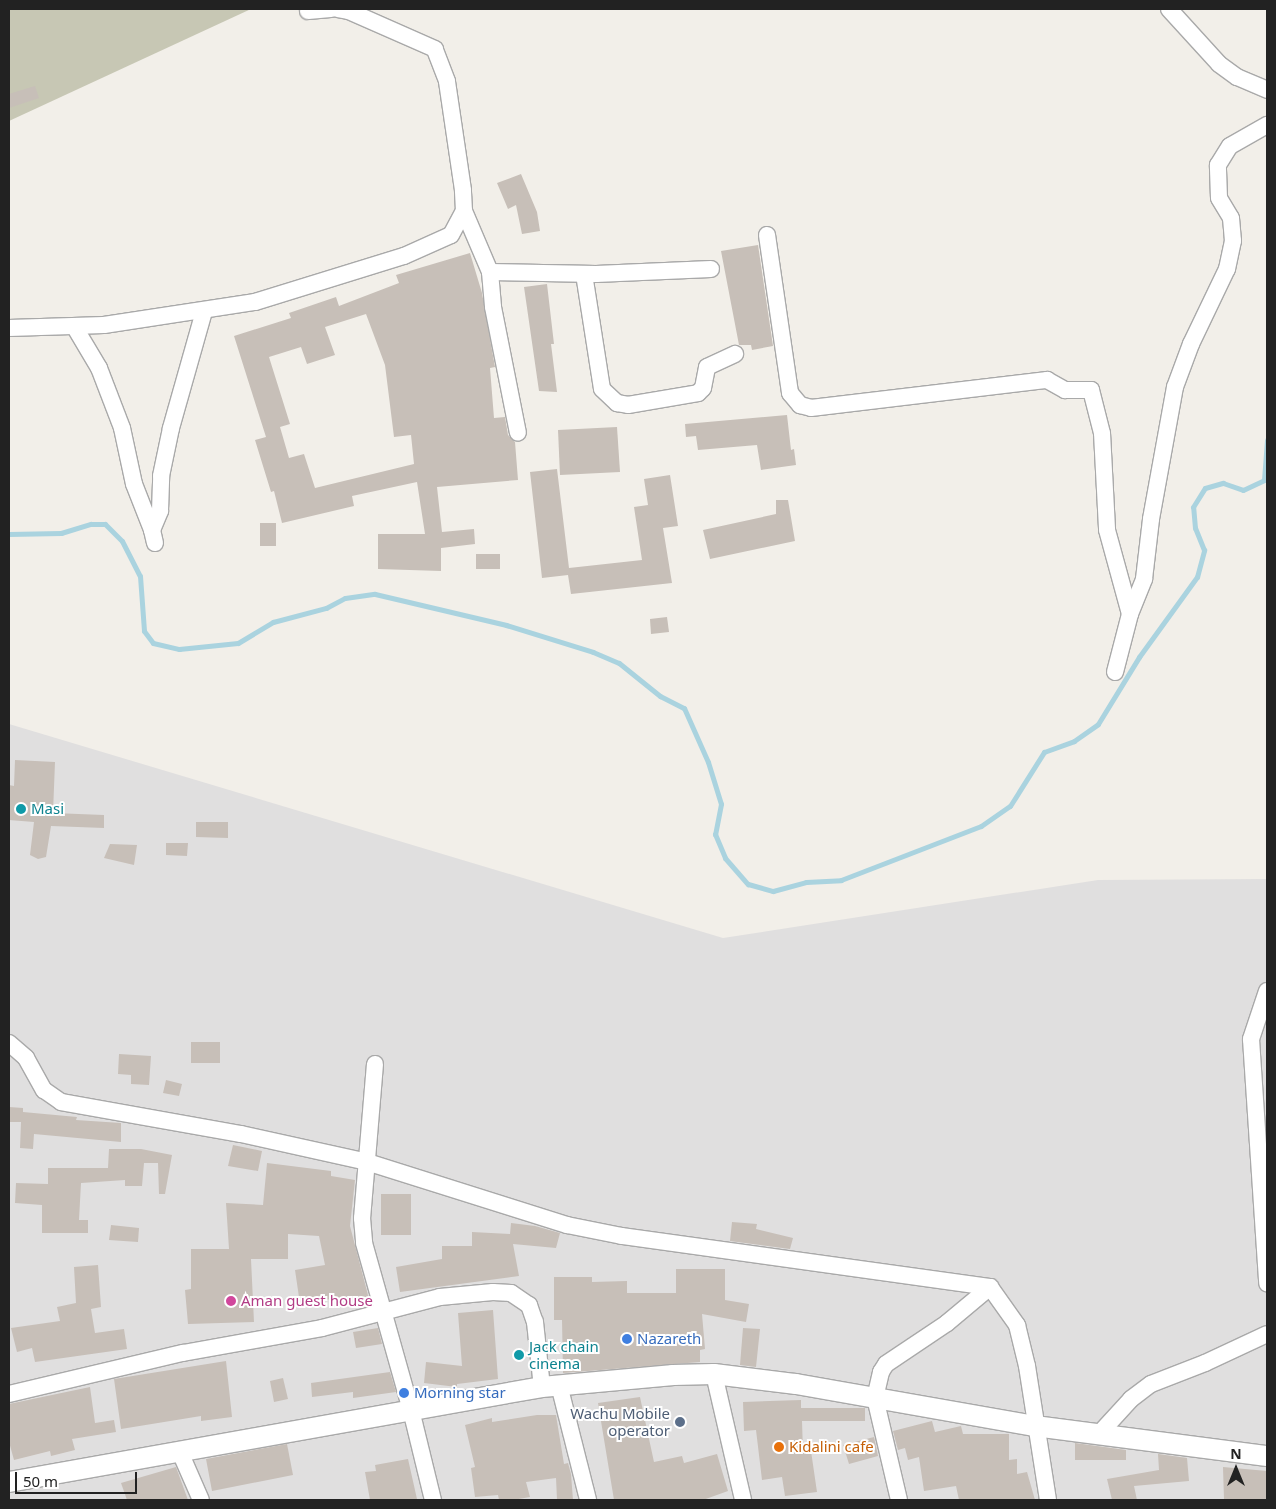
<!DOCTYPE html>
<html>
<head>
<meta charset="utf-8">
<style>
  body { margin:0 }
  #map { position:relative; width:1276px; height:1509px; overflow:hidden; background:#f2efe9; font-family:"Noto Sans",sans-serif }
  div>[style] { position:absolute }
  .residential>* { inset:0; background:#e0dfdf }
  .construction>* { inset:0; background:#c7c7b4 }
  .stream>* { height:5px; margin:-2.5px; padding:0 2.5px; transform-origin:2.5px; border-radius:2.5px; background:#aad3df }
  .building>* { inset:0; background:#c7bfb8 }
  .roads { filter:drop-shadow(1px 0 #a9a9a9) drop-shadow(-1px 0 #a9a9a9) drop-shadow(0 1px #a9a9a9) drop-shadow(0 -1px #a9a9a9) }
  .minor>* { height:16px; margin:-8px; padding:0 8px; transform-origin:8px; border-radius:8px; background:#fff }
  .tertiary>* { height:20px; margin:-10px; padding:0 10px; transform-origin:10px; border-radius:10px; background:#fff }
  .dots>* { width:14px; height:14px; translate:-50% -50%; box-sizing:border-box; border:2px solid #fff; border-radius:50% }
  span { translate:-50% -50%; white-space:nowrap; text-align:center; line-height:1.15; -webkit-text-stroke:4px #fff; paint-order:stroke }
  .culture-label { font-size:15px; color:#0d838f }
  .left { translate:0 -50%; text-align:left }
  .hotel-label { font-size:15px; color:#b23c85 }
  .shop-label { font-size:15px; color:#366cbe }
  .service-label { font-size:15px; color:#4e5e75 }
  .right { translate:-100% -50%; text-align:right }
  .food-label { font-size:15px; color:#c56008 }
  .frame { position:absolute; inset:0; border:10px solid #222; pointer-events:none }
  .north { position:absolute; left:1211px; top:1444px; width:50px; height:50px; -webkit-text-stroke:4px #fff; paint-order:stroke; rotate:0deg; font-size:14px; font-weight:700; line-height:20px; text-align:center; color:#222 }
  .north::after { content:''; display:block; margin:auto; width:18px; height:22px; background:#222; clip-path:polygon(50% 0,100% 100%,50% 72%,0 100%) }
  .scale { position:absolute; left:15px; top:1472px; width:122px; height:22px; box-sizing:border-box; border:2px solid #222; border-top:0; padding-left:6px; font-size:15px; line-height:18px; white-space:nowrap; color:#222; -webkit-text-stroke:4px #fff; paint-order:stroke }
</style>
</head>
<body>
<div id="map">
  <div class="residential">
    <i style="clip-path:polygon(9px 724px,723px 938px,1098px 880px,1267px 879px,1267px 1500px,9px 1500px)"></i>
  </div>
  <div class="construction">
    <i style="clip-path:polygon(9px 9px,251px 9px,9px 121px)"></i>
  </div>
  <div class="stream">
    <i style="left:9px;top:534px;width:52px;rotate:-1.1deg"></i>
    <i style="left:61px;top:533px;width:31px;rotate:-17deg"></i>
    <i style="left:91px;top:524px;width:14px"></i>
    <i style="left:105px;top:524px;width:24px;rotate:45deg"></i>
    <i style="left:122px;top:541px;width:39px;rotate:63deg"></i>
    <i style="left:140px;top:576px;width:55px;rotate:85.8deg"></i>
    <i style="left:144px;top:631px;width:15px;rotate:53deg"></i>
    <i style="left:153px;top:643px;width:27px;rotate:13deg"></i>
    <i style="left:179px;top:649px;width:59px;rotate:-5.8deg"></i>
    <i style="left:238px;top:643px;width:41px;rotate:-31deg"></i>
    <i style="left:273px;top:622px;width:55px;rotate:-14.8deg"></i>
    <i style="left:326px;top:608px;width:21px;rotate:-28deg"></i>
    <i style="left:345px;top:598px;width:30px;rotate:-8deg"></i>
    <i style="left:375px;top:594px;width:135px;rotate:13.3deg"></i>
    <i style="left:506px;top:625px;width:91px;rotate:17.2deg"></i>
    <i style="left:593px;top:652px;width:28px;rotate:23deg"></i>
    <i style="left:619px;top:663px;width:53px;rotate:38.8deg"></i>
    <i style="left:660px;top:696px;width:27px;rotate:27deg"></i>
    <i style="left:684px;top:708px;width:59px;rotate:66deg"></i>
    <i style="left:708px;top:762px;width:44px;rotate:72.8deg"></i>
    <i style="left:721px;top:804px;width:31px;rotate:101deg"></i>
    <i style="left:715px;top:834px;width:26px;rotate:67deg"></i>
    <i style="left:725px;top:858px;width:35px;rotate:49deg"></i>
    <i style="left:748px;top:884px;width:26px;rotate:16deg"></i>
    <i style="left:773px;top:891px;width:34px;rotate:-15deg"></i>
    <i style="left:806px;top:882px;width:35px;rotate:-3deg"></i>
    <i style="left:841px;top:880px;width:150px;rotate:-21.1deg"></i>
    <i style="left:981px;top:826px;width:35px;rotate:-35deg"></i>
    <i style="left:1010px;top:806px;width:64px;rotate:-57.8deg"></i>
    <i style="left:1044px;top:752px;width:32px;rotate:-20deg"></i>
    <i style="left:1074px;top:741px;width:29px;rotate:-35deg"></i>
    <i style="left:1098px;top:724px;width:79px;rotate:-58.5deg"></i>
    <i style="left:1139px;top:657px;width:99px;rotate:-54.1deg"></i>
    <i style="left:1197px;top:577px;width:28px;rotate:-75deg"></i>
    <i style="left:1204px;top:550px;width:24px;rotate:-112deg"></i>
    <i style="left:1195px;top:528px;width:21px;rotate:-95deg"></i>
    <i style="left:1193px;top:507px;width:22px;rotate:-58deg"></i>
    <i style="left:1205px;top:488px;width:19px;rotate:-16deg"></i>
    <i style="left:1223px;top:483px;width:21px;rotate:19deg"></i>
    <i style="left:1243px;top:490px;width:23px;rotate:-25deg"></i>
    <i style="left:1264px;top:480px;width:40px;rotate:-85.7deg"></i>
  </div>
  <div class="building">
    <i style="clip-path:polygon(35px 86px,39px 98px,9px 108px,9px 94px)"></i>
    <i style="clip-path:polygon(521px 174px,537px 212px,540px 231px,522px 234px,516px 205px,508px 209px,497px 183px)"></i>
    <i style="clip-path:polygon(758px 245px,773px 346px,752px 350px,751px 345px,739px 345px,721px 251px)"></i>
    <i style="clip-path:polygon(evenodd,470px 253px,482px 293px,495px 367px,490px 368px,494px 418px,505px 417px,508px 435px,515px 442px,518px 480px,437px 487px,442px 532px,474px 529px,475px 544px,441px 548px,441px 571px,378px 569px,378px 534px,425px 534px,417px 482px,352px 496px,354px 506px,282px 523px,274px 491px,271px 492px,255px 440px,266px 437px,234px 336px,291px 318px,289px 313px,336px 297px,339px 306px,399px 283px,396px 275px,470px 253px,366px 314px,385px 365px,394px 437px,411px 435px,414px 464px,315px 488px,304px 454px,289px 458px,280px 427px,290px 424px,269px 357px,301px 347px,307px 364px,335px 355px,325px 327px,366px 314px)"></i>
    <i style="clip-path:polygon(547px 284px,554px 344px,551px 344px,557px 392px,539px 391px,524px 287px)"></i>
    <i style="clip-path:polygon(787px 415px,791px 450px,794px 449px,796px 465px,761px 470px,757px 445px,698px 450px,696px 436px,686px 437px,685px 424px)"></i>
    <i style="clip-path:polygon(617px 427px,620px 472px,560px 475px,558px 430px)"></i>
    <i style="clip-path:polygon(557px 469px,569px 568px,642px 560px,634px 507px,648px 505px,644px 479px,670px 475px,678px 526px,663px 528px,672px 583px,571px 594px,568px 575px,542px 578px,530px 472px)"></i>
    <i style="clip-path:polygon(776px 500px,788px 500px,795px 541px,710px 559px,703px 530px,776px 514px)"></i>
    <i style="clip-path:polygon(260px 523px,276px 523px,276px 546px,260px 546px)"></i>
    <i style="clip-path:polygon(476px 554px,500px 554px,500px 569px,476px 569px)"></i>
    <i style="clip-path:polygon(667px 617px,669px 632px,651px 634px,650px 619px)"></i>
    <i style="clip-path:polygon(15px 760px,55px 762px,53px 813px,104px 815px,104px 828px,51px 826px,46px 857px,38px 859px,30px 855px,34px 822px,9px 820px,9px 785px,14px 786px)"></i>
    <i style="clip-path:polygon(196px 822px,228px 822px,228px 838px,196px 837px)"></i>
    <i style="clip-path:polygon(166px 843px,188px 843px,187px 856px,166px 855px)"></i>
    <i style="clip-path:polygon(110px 844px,137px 845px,134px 865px,104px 858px)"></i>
    <i style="clip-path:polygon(191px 1042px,220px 1042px,220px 1063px,191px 1063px)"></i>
    <i style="clip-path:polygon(119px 1054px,151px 1056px,149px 1085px,131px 1084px,131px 1075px,118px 1074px)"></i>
    <i style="clip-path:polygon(166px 1080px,182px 1084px,179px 1096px,163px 1093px)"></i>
    <i style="clip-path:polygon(9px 1107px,23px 1108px,23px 1112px,77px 1117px,76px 1120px,121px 1123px,121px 1142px,34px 1134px,33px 1149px,20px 1148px,21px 1122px,9px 1122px)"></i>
    <i style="clip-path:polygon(233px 1145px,262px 1151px,258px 1171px,228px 1166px)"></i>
    <i style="clip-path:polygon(109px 1149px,141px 1149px,172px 1155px,165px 1194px,159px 1194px,158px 1163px,144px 1163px,142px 1186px,125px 1186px,125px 1180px,81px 1183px,79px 1220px,88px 1220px,88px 1233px,42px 1233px,42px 1205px,15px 1203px,16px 1183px,48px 1184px,48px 1168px,108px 1168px)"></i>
    <i style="clip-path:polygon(267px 1163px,331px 1171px,331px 1176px,355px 1180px,350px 1226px,369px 1299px,346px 1304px,344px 1297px,300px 1304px,295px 1270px,325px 1265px,319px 1236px,288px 1234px,288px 1259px,251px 1259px,254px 1322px,188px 1324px,185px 1290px,191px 1289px,191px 1249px,229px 1249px,226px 1203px,263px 1205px)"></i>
    <i style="clip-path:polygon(381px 1194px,411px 1194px,411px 1235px,381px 1235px)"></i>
    <i style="clip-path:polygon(732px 1222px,757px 1224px,756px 1229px,793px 1238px,790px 1249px,730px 1241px)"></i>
    <i style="clip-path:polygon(511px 1223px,535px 1226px,560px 1233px,556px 1248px,513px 1244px,519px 1276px,400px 1292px,396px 1267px,442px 1259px,442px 1246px,472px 1246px,472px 1232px,510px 1234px)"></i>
    <i style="clip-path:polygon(111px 1225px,139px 1228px,138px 1242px,109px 1240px)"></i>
    <i style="clip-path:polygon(98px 1265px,101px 1307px,91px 1309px,95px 1333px,124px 1329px,127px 1349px,35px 1362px,32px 1348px,17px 1352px,11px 1328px,60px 1321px,57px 1307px,76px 1303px,74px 1267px)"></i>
    <i style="clip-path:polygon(676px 1269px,725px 1269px,725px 1300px,749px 1304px,746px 1322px,702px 1314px,705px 1349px,700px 1350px,700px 1362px,563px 1373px,562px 1320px,554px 1320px,554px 1277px,592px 1277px,592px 1282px,627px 1281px,627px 1293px,676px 1293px)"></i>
    <i style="clip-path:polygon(493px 1310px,498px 1379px,457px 1384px,457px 1387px,424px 1383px,426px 1362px,462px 1366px,458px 1313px)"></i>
    <i style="clip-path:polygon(378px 1328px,382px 1344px,356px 1348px,353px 1332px)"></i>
    <i style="clip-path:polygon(743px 1328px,760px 1329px,756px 1367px,740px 1365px)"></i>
    <i style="clip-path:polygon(226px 1361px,232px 1417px,201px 1421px,201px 1416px,121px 1429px,114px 1379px)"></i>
    <i style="clip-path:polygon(390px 1372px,396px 1392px,353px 1398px,353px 1392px,312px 1397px,311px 1383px)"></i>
    <i style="clip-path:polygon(283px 1378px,288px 1399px,274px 1402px,270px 1381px)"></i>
    <i style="clip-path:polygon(90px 1387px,95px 1423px,114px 1420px,116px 1432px,72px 1439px,75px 1450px,51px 1456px,50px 1451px,14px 1460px,9px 1442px,9px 1404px)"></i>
    <i style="clip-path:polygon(640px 1397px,654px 1462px,682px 1456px,684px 1463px,717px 1454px,728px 1491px,703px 1500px,614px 1500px,598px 1403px)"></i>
    <i style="clip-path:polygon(801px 1400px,801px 1408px,865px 1408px,865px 1421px,802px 1421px,803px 1452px,811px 1451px,817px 1492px,785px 1496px,782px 1477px,762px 1480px,756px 1430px,744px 1431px,743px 1402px)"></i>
    <i style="clip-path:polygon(537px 1415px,556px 1415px,564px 1464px,568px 1463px,571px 1474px,573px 1500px,557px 1500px,556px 1478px,526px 1482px,530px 1497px,513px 1500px,499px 1500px,498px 1495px,475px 1497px,471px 1468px,475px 1467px,465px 1425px,492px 1418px,492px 1422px)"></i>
    <i style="clip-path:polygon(932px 1421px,935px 1432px,961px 1426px,963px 1434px,1009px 1434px,1009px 1460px,1017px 1459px,1017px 1474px,1027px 1472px,1035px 1500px,959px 1500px,956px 1486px,924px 1491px,919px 1457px,908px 1460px,905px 1448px,898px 1450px,893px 1431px)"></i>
    <i style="clip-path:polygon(874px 1437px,878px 1456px,849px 1464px,843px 1445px)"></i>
    <i style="clip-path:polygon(1075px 1443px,1126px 1450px,1126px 1460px,1075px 1460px)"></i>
    <i style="clip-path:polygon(287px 1444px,293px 1475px,212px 1491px,206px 1459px)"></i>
    <i style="clip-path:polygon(1158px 1454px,1187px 1458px,1189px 1481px,1134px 1486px,1137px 1500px,1112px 1500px,1107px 1479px,1159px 1470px)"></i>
    <i style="clip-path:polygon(408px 1459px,417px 1499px,370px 1500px,365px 1472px,376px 1471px,375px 1465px)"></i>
    <i style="clip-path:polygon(176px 1467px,188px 1500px,127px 1500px,121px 1483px)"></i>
    <i style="clip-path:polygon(1223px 1467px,1267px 1471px,1267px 1500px,1224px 1500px)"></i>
  </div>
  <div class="roads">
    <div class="minor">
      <i style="left:1169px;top:9px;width:74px;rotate:47.7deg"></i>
      <i style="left:1219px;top:64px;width:22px;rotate:36deg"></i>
      <i style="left:1237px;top:77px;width:33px;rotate:23deg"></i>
      <i style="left:308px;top:11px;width:23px;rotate:-5deg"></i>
      <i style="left:464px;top:211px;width:66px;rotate:66.9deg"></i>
      <i style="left:490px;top:272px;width:35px;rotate:85deg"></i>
      <i style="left:493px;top:307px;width:128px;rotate:78.8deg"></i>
      <i style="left:767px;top:235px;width:160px;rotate:81.7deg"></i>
      <i style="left:790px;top:393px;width:16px;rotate:50deg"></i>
      <i style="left:800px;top:405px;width:11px;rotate:15deg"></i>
      <i style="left:811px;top:408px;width:238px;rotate:-6.8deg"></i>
      <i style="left:1047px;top:380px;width:21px;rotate:29deg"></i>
      <i style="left:1065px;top:390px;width:26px"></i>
      <i style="left:1091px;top:390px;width:44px;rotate:75.7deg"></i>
      <i style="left:1102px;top:433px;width:97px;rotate:87deg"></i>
      <i style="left:1107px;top:530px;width:87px;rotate:74.7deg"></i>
      <i style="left:490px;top:272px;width:106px;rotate:1.1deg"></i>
      <i style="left:596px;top:274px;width:115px;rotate:-2.5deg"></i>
      <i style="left:584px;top:274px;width:116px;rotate:81.1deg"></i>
      <i style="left:602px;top:389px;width:21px;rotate:43deg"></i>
      <i style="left:617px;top:403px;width:11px;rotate:10deg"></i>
      <i style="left:628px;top:405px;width:71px;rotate:-9.7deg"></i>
      <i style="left:698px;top:393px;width:7px;rotate:-45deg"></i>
      <i style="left:703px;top:388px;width:21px;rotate:-79deg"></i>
      <i style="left:707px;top:367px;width:31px;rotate:-25deg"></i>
      <i style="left:74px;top:326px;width:49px;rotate:59.2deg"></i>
      <i style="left:99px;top:368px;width:64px;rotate:69deg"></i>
      <i style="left:122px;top:428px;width:57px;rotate:77.9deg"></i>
      <i style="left:134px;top:484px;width:49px;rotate:68.6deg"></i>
      <i style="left:9px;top:328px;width:95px;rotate:-1.8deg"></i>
      <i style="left:104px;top:325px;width:153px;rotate:-8.7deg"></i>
      <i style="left:255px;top:302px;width:156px;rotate:-17.2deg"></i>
      <i style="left:404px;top:256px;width:51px;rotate:-24.1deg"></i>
      <i style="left:451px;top:235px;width:27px;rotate:-62deg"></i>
      <i style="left:464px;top:211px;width:21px;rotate:-93deg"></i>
      <i style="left:463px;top:190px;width:110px;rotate:-98.4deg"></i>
      <i style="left:447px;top:81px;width:34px;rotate:-111deg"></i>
      <i style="left:435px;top:49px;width:94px;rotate:-156.2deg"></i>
      <i style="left:349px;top:11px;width:11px;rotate:-170deg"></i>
      <i style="left:155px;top:543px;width:13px;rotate:-103deg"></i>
      <i style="left:152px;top:530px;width:21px;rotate:-67deg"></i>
      <i style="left:160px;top:511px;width:35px;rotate:-88deg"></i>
      <i style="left:161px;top:476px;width:49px;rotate:-78.2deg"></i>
      <i style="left:171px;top:428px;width:122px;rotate:-74.2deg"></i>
      <i style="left:1115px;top:672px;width:60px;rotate:-75.5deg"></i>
      <i style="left:1130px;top:614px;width:38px;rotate:-68deg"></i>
      <i style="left:1144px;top:579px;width:60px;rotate:-83.3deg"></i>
      <i style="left:1151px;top:519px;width:134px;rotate:-79.7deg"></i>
      <i style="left:1175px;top:387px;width:46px;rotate:-69.6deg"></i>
      <i style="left:1191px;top:344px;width:83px;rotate:-64.4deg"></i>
      <i style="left:1227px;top:269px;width:29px;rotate:-78deg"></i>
      <i style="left:1233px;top:241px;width:23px;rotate:-95deg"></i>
      <i style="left:1231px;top:218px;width:23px;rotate:-121deg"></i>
      <i style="left:1219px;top:198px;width:33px;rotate:-92deg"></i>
      <i style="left:1218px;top:165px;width:22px;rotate:-58deg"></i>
      <i style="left:1230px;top:146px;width:43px;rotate:-29.6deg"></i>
      <i style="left:1267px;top:991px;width:51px;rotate:108.4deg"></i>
      <i style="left:1251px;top:1039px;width:245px;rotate:86.2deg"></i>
      <i style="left:9px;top:1043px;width:23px;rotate:41deg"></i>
      <i style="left:26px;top:1058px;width:37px;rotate:61deg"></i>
      <i style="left:44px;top:1090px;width:21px;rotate:35deg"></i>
      <i style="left:61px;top:1102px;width:183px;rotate:10.1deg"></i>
      <i style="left:241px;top:1134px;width:129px;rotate:12.5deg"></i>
      <i style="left:367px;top:1162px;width:210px;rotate:17.5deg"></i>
      <i style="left:567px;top:1225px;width:56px;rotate:11.3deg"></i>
      <i style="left:622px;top:1236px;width:372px;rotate:7.9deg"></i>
      <i style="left:990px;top:1287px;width:47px;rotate:54.6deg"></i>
      <i style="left:1017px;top:1325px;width:42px;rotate:76.3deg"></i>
      <i style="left:1027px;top:1366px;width:136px;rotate:81.1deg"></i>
      <i style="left:375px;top:1064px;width:155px;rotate:94.8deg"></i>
      <i style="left:362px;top:1218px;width:25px;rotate:85deg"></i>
      <i style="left:364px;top:1243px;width:173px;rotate:74.3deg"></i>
      <i style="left:411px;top:1410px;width:93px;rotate:76.3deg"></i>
      <i style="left:714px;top:1374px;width:129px;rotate:77deg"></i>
      <i style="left:559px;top:1385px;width:119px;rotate:75.8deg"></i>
      <i style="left:9px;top:1394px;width:179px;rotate:-13.3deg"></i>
      <i style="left:183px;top:1353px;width:141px;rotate:-10.2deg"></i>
      <i style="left:322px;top:1328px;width:122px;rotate:-14.7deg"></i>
      <i style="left:440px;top:1297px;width:53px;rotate:-5.4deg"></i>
      <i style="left:493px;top:1292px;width:18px;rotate:3deg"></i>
      <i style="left:511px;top:1293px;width:22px;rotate:34deg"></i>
      <i style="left:529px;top:1305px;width:18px;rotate:71deg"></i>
      <i style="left:535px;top:1322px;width:65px;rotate:83.9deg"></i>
      <i style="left:1100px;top:1433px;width:46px;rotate:-47.6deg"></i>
      <i style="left:1131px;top:1399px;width:25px;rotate:-37deg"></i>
      <i style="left:1151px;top:1384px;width:58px;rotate:-21.3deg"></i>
      <i style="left:1205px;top:1363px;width:68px;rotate:-25.1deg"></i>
      <i style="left:180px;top:1452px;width:52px;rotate:66.4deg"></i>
      <i style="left:899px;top:1500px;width:105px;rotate:-103.2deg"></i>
      <i style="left:875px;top:1398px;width:27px;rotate:-77deg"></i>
      <i style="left:881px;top:1372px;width:9px;rotate:-58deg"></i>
      <i style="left:886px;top:1364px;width:73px;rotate:-33.9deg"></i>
      <i style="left:947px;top:1323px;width:56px;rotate:-39.9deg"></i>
    </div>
    <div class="tertiary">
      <i style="left:9px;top:1482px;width:541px;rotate:-10.11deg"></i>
      <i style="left:542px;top:1387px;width:132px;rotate:-5.2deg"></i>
      <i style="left:673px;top:1375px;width:41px;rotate:-1.4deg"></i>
      <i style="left:714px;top:1374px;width:83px;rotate:7deg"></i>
      <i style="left:796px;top:1384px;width:243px;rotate:10deg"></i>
      <i style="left:1035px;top:1426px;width:234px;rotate:7.4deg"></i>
    </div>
  </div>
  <div class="dots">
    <i style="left:21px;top:809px;background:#0f9aa8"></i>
    <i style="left:231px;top:1301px;background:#d1479c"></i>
    <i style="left:627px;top:1339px;background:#3f7fe0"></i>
    <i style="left:519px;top:1355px;background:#0f9aa8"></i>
    <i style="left:404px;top:1393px;background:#3f7fe0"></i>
    <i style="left:680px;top:1422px;background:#5c6f8a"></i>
    <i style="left:779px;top:1447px;background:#e8710a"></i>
  </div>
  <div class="culture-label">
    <span class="left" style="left:31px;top:809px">Masi</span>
    <span class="left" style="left:529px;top:1355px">Jack chain<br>cinema</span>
  </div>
  <div class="hotel-label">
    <span class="left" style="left:241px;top:1301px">Aman guest house</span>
  </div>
  <div class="shop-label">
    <span class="left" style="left:637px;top:1339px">Nazareth</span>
    <span class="left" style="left:414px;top:1393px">Morning star</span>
  </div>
  <div class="service-label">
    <span class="right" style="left:670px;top:1422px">Wachu Mobile<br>operator</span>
  </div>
  <div class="food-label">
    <span class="left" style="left:789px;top:1447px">Kidalini cafe</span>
  </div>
  <div class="frame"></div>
  <div class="north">N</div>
  <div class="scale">50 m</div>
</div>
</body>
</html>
